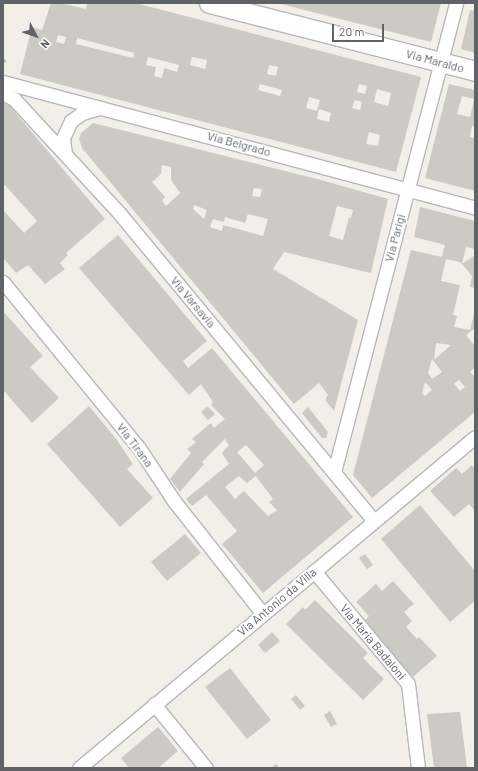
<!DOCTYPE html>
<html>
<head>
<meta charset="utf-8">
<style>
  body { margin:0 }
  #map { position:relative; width:478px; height:771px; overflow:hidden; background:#f1efe8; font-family:Barlow,sans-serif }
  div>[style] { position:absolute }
  .building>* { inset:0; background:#cccac5 }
  .path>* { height:2.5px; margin-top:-1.25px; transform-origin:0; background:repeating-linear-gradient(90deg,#9cc7a9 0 4px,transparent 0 6px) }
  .roads { filter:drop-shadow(1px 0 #b5b8bc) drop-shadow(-1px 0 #b5b8bc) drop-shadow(0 1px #b5b8bc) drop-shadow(0 -1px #b5b8bc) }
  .street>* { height:13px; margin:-6.5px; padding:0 6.5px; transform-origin:6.5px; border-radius:6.5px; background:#fff }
  .secondary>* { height:19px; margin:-9.5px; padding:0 9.5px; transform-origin:9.5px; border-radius:9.5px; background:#fff }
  span { translate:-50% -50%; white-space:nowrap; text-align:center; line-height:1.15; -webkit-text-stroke:4px #fff; paint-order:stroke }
  .street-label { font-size:12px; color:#5f6368 }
  .frame { position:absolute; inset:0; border:4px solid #5f6368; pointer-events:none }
  .north { position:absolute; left:16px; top:16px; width:40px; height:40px; -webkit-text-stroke:3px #fff; paint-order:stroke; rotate:131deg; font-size:11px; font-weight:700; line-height:16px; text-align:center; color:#5f6368 }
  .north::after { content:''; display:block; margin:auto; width:14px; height:18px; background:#5f6368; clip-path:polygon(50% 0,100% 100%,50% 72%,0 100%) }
  .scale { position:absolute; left:332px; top:24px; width:52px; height:18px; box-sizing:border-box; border:2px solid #5f6368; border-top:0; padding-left:5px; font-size:12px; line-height:14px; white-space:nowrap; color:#5f6368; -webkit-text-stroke:3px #fff; paint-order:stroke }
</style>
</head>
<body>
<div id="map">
  <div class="building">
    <i style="clip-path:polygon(evenodd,51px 3px,60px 3px,86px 9px,87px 3px,135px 3px,421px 77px,396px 172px,20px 74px,32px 27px,42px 30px,51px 3px,58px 35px,66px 37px,64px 44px,56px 42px,58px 35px,51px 3px,77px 38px,134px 53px,133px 58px,76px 44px,77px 38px,51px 3px,148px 57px,179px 65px,177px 72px,164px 68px,162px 78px,154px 76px,156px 67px,146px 65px,148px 57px,51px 3px,192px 57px,207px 60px,205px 69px,190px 65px,192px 57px,51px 3px,269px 65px,278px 67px,276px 76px,267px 74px,269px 65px,51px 3px,260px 84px,282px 90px,280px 96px,258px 90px,260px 84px,51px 3px,359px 84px,367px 86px,365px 94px,357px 92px,359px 84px,51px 3px,377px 89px,391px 93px,388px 106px,374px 102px,377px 89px,51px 3px,309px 97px,320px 100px,317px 111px,306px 108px,309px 97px,51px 3px,355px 100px,362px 102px,360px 110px,352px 108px,355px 100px,51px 3px,319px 109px,331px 113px,329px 122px,317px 119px,319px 109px,51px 3px,369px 132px,380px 135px,378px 146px,366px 144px,369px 132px)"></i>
    <i style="clip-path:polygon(277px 3px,441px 3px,431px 42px)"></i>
    <i style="clip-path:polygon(470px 10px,475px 11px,475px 53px,461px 49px)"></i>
    <i style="clip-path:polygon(evenodd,449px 84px,475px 90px,475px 126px,472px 126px,470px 137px,475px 138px,475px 191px,425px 178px,449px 84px,462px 96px,474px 99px,470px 117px,457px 114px,462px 96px)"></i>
    <i style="clip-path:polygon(3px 98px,105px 219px,66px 253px,68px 255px,60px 263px,65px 269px,45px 284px,28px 265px,16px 273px,3px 258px,3px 210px,24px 233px,37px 221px,5px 185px,3px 186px)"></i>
    <i style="clip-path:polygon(evenodd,93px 123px,321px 180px,388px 199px,371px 273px,284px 252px,273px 269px,358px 320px,334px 411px,325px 400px,328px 395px,319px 383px,294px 404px,82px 148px,79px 139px,81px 133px,93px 123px,162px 165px,171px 167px,171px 180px,180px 193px,166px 206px,162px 201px,165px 197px,152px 182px,161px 174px,162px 165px,93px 123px,254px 188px,262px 189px,260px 197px,252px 196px,254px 188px,93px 123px,194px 205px,207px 210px,204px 219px,193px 209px,194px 205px,93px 123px,337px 206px,353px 210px,351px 218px,349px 217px,343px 240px,329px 236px,337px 206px,93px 123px,248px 214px,268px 219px,263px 236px,223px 225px,222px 231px,210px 227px,213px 219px,224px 222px,225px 217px,245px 223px,248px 214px)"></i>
    <i style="clip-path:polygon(evenodd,420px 207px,475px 221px,475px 249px,466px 247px,462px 264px,475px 255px,475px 288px,470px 287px,472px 276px,460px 262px,446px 259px,441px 281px,460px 285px,453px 315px,457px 316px,454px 327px,470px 330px,475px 310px,475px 328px,466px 335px,475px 346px,475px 367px,470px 372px,475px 377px,475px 412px,372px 498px,353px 475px,411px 250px,442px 257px,445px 245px,414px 237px,420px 207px,436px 343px,451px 345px,434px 360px,436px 343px,420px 207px,432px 359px,442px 372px,432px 379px,428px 373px,432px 359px,420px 207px,459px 380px,465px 387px,460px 391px,454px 384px,459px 380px,420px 207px,425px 382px,432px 390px,425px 396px,422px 393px,425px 382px)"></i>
    <i style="clip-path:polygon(evenodd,118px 235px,207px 341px,183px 361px,188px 368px,212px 348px,353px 517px,263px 593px,222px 544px,237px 531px,206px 495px,192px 506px,186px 499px,229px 464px,222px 453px,229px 445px,225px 439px,202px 462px,204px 464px,180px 492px,170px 479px,191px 453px,187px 449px,196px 442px,192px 439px,211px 423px,214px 428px,225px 419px,211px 405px,213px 402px,201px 384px,189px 395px,79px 268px,118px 235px,246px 445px,264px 465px,255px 473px,237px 452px,246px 445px,118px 235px,239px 476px,247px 483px,256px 476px,273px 499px,269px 502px,277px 510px,268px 516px,244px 491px,235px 499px,225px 487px,239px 476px)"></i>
    <i style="clip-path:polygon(3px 311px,43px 356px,30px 367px,59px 398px,32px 423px,3px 390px)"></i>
    <i style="clip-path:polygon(89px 406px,117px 440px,133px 464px,127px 469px,153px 498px,120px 527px,47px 444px)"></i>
    <i style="clip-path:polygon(207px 406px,215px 414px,208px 420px,201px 412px)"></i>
    <i style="clip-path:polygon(308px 407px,328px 432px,326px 438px,322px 438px,302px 413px)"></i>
    <i style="clip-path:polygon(472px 465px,475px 469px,475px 511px,469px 504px,454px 517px,430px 491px,456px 468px,462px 474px)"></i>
    <i style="clip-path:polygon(420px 505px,475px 571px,475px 601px,450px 622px,381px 539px)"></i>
    <i style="clip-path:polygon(185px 534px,201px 553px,167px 581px,151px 562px)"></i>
    <i style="clip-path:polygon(365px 554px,373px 565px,367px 569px,359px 558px)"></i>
    <i style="clip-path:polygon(393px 581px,414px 604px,404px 612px,412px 621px,406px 627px,417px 639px,419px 637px,437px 656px,413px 677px,363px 622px,369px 616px,356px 602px,376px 584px,382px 591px)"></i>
    <i style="clip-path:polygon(315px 600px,368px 653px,363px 658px,384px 679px,363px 700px,286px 624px,303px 607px,305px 610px)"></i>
    <i style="clip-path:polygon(272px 632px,280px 641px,265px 653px,258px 645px)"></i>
    <i style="clip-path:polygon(230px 668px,271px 720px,247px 739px,205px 687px)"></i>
    <i style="clip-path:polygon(296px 695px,305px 706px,300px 710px,291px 699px)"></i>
    <i style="clip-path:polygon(330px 711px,337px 724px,331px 727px,324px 715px)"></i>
    <i style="clip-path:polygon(460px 712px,467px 768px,434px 768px,427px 714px)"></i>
    <i style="clip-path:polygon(158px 727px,178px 751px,158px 768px,129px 768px,121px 758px)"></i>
    <i style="clip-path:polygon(276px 764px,280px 768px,271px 768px)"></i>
  </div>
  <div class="path">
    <i style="left:3px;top:60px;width:3px;rotate:18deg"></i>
  </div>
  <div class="roads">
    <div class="street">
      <i style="left:3px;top:82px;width:489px;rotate:14.9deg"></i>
      <i style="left:3px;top:93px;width:13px;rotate:29deg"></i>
      <i style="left:14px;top:99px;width:156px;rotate:47.3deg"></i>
      <i style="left:120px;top:214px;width:398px;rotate:50.4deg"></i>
      <i style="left:65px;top:153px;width:15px;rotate:-98deg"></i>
      <i style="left:63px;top:138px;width:19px;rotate:-65deg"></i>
      <i style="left:71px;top:121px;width:14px;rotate:-36deg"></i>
      <i style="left:82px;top:113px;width:19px;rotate:-16deg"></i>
      <i style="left:3px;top:282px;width:215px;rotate:50.7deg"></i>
      <i style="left:139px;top:448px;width:64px;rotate:56.6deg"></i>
      <i style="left:174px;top:501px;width:142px;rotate:51.8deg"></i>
      <i style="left:334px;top:472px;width:485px;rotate:-75.4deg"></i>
      <i style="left:314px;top:571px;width:147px;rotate:50.2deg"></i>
      <i style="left:408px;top:684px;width:85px;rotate:83.2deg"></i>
      <i style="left:154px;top:704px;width:82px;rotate:50.9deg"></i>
      <i style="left:79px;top:768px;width:516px;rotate:-39.89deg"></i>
    </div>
    <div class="secondary">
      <i style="left:209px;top:3px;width:275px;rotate:14.3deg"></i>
    </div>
  </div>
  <div class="street-label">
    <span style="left:435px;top:61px;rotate:15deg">Via Maraldo</span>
    <span style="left:239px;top:144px;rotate:15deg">Via Belgrado</span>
    <span style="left:395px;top:238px;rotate:-75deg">Via Parigi</span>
    <span style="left:193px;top:302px;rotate:50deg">Via Varsavia</span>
    <span style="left:135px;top:445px;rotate:53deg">Via Tirana</span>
    <span style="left:277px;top:602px;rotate:-40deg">Via Antonio da Villa</span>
    <span style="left:373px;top:642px;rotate:50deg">Via Maria Badaloni</span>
  </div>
  <div class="frame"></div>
  <div class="north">N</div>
  <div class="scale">20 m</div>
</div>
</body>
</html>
